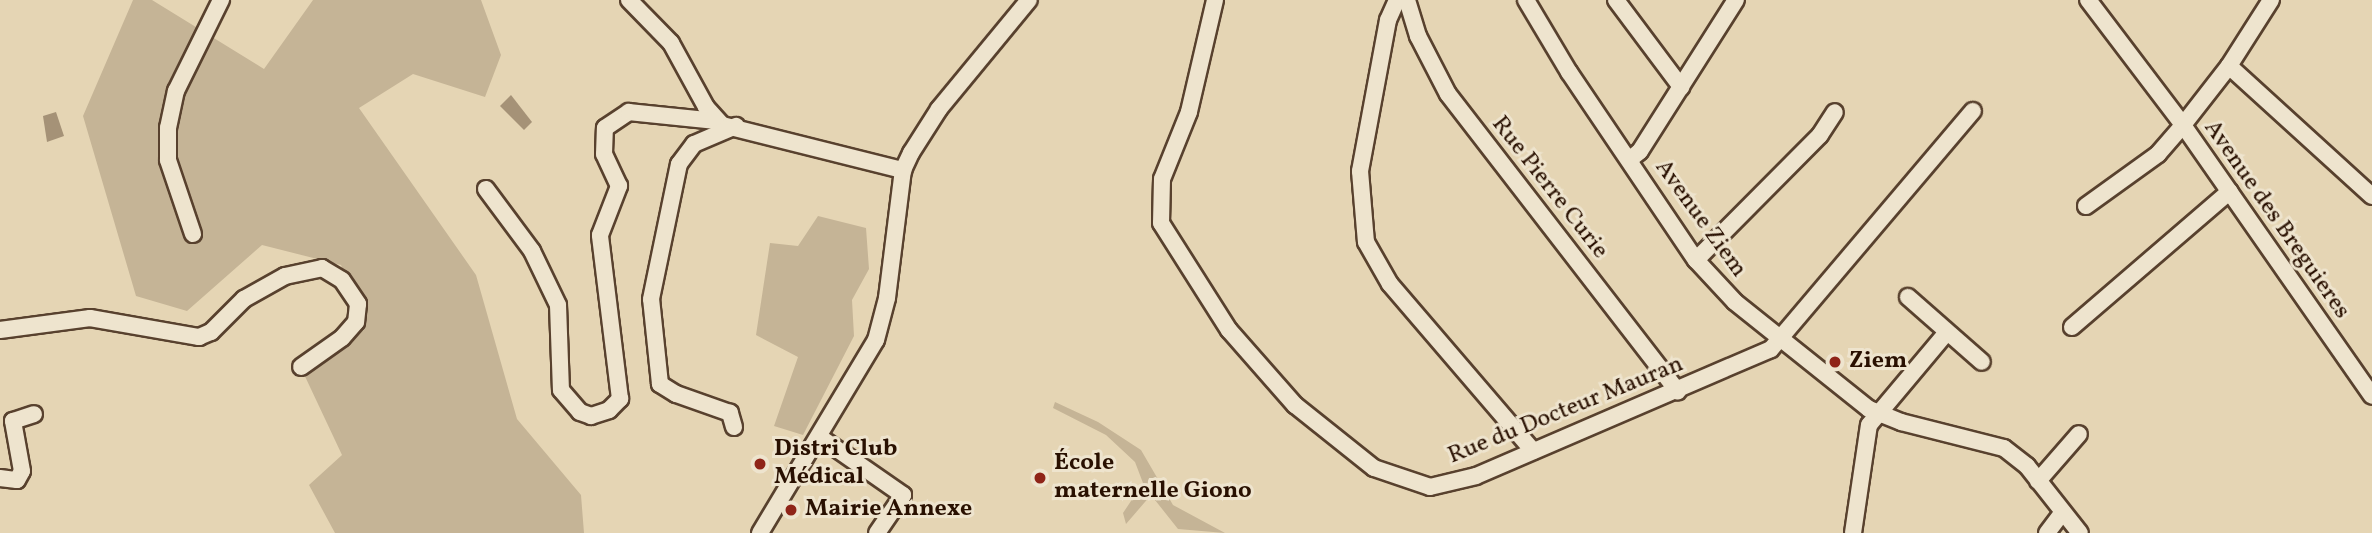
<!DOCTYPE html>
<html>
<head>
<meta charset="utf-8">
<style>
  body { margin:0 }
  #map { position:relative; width:2372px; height:533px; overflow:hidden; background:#e5d5b4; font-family:Vollkorn,serif }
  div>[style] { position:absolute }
  .green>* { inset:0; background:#c5b496 }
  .water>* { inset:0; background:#a59277 }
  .roads { filter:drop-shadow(2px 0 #58412e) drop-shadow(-2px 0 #58412e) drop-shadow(0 2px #58412e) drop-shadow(0 -2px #58412e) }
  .minor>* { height:16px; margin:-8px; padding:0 8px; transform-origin:8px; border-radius:8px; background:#eee4ce }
  .dots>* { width:19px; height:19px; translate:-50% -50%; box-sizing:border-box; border:4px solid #eee4ce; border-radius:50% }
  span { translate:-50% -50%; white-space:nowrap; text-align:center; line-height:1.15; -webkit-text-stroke:6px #eee4ce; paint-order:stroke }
  .street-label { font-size:24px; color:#291001 }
  .poi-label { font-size:24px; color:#291001; font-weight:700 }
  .left { translate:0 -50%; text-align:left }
</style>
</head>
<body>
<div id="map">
  <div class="green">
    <i style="clip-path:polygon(133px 0,152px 0,264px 69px,313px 0,481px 0,501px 55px,485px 97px,413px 74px,359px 108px,476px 275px,517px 419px,581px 495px,584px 533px,335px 533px,309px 485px,342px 455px,302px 370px,364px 330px,341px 265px,262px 245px,187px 311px,136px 296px,83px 116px)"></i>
    <i style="clip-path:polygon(818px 216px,866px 228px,869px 269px,852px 300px,854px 336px,803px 435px,774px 426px,798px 357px,756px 335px,770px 243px,798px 246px)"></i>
    <i style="clip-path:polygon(1055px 402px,1098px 422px,1141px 450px,1173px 505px,1225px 533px,1178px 529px,1151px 495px,1126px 524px,1123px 513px,1143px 483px,1135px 462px,1106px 435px,1053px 408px)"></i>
  </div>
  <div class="water">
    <i style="clip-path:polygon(511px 95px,532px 122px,524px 130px,500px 106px)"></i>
    <i style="clip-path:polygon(56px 112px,64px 136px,47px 142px,43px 116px)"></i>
  </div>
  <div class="roads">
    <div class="minor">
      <i style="left:629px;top:0;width:60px;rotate:45.7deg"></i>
      <i style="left:671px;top:43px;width:73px;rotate:61.3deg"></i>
      <i style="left:706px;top:107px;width:24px;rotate:48deg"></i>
      <i style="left:722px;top:125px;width:187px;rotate:14deg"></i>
      <i style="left:1215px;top:0;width:115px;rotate:103.1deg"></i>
      <i style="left:1189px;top:112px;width:72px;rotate:111.9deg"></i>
      <i style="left:1162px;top:179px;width:44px;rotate:91.3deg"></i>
      <i style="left:1161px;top:223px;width:127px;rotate:57.6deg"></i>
      <i style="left:1229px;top:330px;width:100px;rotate:48.7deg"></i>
      <i style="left:1295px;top:405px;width:101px;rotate:38.6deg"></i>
      <i style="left:1374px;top:468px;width:59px;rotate:18.7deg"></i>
      <i style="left:1430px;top:487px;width:47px;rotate:-13.4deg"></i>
      <i style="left:1476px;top:476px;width:321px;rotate:-23.3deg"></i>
      <i style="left:1771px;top:349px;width:312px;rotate:-49.7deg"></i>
      <i style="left:1397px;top:0;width:22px;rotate:114deg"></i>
      <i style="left:1388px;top:20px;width:154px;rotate:100.5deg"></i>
      <i style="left:1360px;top:171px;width:71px;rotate:85.2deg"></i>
      <i style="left:1366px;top:242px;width:48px;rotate:60.3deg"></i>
      <i style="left:1390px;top:284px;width:220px;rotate:49.4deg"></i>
      <i style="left:1407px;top:0;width:38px;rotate:73deg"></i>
      <i style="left:1418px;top:36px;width:65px;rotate:62.7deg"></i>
      <i style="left:1448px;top:94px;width:376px;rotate:52.3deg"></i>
      <i style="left:1526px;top:0;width:84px;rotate:59.2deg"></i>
      <i style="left:1569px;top:72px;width:227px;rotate:56deg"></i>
      <i style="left:1696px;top:260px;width:57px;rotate:47.1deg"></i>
      <i style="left:1735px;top:302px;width:171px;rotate:38.6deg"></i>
      <i style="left:1869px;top:409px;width:35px;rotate:22deg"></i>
      <i style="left:1901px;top:422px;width:106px;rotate:14.2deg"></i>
      <i style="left:2004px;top:448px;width:29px;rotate:38deg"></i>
      <i style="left:2027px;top:466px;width:85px;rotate:51.7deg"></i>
      <i style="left:1616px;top:0;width:109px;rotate:53.2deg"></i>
      <i style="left:2271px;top:0;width:78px;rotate:122.5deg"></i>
      <i style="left:2229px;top:66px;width:75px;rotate:127.9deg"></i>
      <i style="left:2183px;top:125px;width:330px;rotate:55.1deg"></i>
      <i style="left:2229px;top:66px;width:193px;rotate:42.3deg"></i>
      <i style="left:1629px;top:160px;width:14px;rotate:-39deg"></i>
      <i style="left:1640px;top:151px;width:179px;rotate:-57.6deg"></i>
      <i style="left:486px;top:189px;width:77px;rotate:53.4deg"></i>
      <i style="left:532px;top:251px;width:60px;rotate:64.3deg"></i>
      <i style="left:558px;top:305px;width:85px;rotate:88deg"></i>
      <i style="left:561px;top:390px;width:29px;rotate:49deg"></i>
      <i style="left:580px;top:412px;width:12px;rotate:20deg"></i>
      <i style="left:591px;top:416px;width:19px;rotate:-18deg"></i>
      <i style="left:609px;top:410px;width:16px;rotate:-45deg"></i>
      <i style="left:620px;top:399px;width:165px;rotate:-97deg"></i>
      <i style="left:600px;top:235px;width:53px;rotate:-68.8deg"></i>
      <i style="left:619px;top:186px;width:35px;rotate:-115deg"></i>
      <i style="left:604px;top:154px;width:26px;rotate:-88deg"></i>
      <i style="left:605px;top:128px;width:29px;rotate:-34deg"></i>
      <i style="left:629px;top:112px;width:87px;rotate:5.9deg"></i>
      <i style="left:2086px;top:206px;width:89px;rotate:-35.8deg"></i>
      <i style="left:2158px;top:154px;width:38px;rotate:-49deg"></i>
      <i style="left:2183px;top:125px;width:157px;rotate:-127.2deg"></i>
      <i style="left:193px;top:234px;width:78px;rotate:-108.7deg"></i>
      <i style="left:168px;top:160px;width:32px;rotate:-90deg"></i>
      <i style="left:168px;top:128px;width:38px;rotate:-78deg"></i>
      <i style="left:176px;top:91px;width:102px;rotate:-63.7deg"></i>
      <i style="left:1696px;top:260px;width:176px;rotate:-45.2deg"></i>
      <i style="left:1820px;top:135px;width:27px;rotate:-57deg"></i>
      <i style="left:1908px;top:297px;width:98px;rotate:41.3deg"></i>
      <i style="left:2072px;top:327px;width:208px;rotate:-40.7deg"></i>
      <i style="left:0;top:330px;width:91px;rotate:-7.6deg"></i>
      <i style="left:90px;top:318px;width:111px;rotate:9.9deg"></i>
      <i style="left:199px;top:337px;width:13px;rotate:-23deg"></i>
      <i style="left:211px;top:332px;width:47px;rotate:-45deg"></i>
      <i style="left:244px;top:299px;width:47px;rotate:-29.3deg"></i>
      <i style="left:285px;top:276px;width:38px;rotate:-12deg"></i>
      <i style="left:322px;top:268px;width:23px;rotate:31deg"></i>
      <i style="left:342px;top:280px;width:29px;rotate:56deg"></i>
      <i style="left:358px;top:304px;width:18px;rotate:96deg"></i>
      <i style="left:356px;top:322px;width:21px;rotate:131deg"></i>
      <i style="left:342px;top:338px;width:50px;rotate:144.7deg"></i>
      <i style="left:734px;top:427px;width:15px;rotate:-106deg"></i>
      <i style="left:730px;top:413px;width:57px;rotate:-160.6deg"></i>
      <i style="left:676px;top:394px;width:19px;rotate:-148deg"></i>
      <i style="left:660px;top:384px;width:85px;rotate:-96deg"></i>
      <i style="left:651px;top:299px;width:138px;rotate:-78.3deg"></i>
      <i style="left:679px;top:164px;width:25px;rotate:-53deg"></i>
      <i style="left:694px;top:144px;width:46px;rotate:-23.2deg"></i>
      <i style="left:821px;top:438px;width:100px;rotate:34.8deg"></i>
      <i style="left:903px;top:495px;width:46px;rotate:124.4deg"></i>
      <i style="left:0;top:478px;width:17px;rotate:7deg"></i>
      <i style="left:17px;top:480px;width:10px;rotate:-61deg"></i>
      <i style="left:22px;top:471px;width:51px;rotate:-100.2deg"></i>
      <i style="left:13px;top:421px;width:22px;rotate:-18deg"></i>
      <i style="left:2038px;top:481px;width:62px;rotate:-48.9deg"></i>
      <i style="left:760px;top:533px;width:225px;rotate:-59deg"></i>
      <i style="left:876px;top:340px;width:43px;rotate:-75.3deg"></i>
      <i style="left:887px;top:298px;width:129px;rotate:-82.9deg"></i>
      <i style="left:903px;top:170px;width:19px;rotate:-65deg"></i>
      <i style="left:911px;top:153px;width:52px;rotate:-57.5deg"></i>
      <i style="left:939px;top:109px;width:141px;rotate:-50.5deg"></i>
      <i style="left:1853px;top:533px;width:109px;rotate:-81.6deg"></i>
      <i style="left:1869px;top:425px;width:121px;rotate:-50deg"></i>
      <i style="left:2047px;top:533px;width:26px;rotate:-53deg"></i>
    </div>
  </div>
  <div class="dots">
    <i style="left:1835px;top:362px;background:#8f2418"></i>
    <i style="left:760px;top:464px;background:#8f2418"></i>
    <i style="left:1040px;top:478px;background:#8f2418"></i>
    <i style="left:791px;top:510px;background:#8f2418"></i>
  </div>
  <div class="street-label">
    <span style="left:1549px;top:188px;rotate:52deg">Rue Pierre Curie</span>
    <span style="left:1700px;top:219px;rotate:54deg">Avenue Ziem</span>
    <span style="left:2276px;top:220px;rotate:55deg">Avenue des Breguieres</span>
    <span style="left:1566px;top:411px;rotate:-22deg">Rue du Docteur Mauran</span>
  </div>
  <div class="poi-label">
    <span class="left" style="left:1849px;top:362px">Ziem</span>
    <span class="left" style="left:774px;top:464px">Distri Club<br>Médical</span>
    <span class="left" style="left:1054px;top:478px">École<br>maternelle Giono</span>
    <span class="left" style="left:805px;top:510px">Mairie Annexe</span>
  </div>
</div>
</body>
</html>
